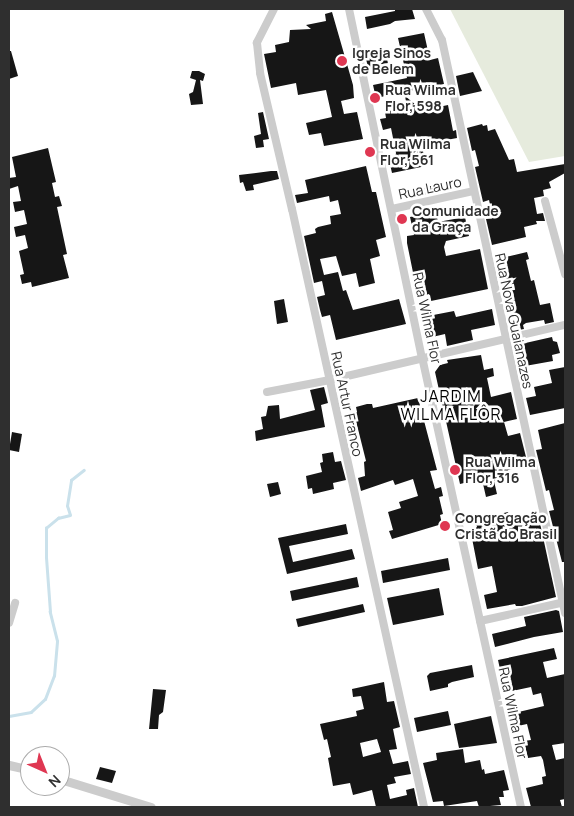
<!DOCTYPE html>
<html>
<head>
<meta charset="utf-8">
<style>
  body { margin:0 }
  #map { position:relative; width:574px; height:816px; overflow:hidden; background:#fff; font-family:Manrope,sans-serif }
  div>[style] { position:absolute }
  .green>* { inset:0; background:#e6ebdd }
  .stream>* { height:2.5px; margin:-1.25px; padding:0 1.25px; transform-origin:1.25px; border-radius:1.25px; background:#cae1eb }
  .building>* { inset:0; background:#161616 }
  .minor>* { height:8px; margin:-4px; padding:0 4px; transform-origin:4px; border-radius:4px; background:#ccc }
  .tertiary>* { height:9px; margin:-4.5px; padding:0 4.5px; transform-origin:4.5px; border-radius:4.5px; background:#ccc }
  .dots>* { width:14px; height:14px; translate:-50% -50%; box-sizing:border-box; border:2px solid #fff; border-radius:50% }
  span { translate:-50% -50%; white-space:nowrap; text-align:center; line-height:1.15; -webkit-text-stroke:5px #fff; paint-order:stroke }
  .poi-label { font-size:14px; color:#2f2f2f; font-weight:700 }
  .left { translate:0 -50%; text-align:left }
  .street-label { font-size:14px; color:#2f2f2f }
  .quarter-label { font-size:16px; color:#000; letter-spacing:1px }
  .frame { position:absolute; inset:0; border:10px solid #2f2f2f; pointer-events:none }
  .north { position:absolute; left:20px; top:746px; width:50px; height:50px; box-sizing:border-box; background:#fff; border:1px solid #acacac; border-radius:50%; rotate:136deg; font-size:14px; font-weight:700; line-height:20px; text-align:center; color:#2f2f2f }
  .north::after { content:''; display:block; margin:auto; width:18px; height:22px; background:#df3752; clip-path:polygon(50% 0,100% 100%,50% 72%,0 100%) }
</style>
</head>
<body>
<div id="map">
  <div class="green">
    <i style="clip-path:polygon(450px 9px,565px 9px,565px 156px,529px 162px)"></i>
  </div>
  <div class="stream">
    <i style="left:9px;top:716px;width:22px;rotate:-10deg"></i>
    <i style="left:31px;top:712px;width:19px;rotate:-43deg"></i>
    <i style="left:45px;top:699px;width:25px;rotate:-69deg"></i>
    <i style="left:54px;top:676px;width:35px;rotate:-85deg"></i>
    <i style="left:57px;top:641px;width:30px;rotate:-104deg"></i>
    <i style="left:50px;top:612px;width:55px;rotate:-94.2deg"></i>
    <i style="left:46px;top:557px;width:29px;rotate:-90deg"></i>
    <i style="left:46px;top:528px;width:16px;rotate:-40deg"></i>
    <i style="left:58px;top:518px;width:12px;rotate:-14deg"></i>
    <i style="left:70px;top:515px;width:9px;rotate:-108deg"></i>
    <i style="left:67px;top:506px;width:26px;rotate:-81deg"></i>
    <i style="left:71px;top:480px;width:16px;rotate:-38deg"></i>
  </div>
  <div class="building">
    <i style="clip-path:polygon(395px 9px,412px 9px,415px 19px,395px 21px,390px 24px,367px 29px,365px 17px,395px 11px)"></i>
    <i style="clip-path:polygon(332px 12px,353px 85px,354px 98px,341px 101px,344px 114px,357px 112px,363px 139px,324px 146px,321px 133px,309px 135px,306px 123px,332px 117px,326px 90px,298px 95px,296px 83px,271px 88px,264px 54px,276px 52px,275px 45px,289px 42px,290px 30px,311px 29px,306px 25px,326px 21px,325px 14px)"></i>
    <i style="clip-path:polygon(424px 33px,430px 60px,438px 58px,444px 84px,376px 98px,373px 85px,407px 78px,398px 38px)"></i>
    <i style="clip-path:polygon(9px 51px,11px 51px,18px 76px,9px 79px)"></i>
    <i style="clip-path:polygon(386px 55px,388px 63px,368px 67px,366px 59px)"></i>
    <i style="clip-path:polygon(192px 71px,199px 71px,205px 74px,203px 81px,200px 80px,203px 104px,191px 105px,189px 94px,193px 92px,196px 80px,190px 78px)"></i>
    <i style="clip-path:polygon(473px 72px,482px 91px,460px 96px,456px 76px)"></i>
    <i style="clip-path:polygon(405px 96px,416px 105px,433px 101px,434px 108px,448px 105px,453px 131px,456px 130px,457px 138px,425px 144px,422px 146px,426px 166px,392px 173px,389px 160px,395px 158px,396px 153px,391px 128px,383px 130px,380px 119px,386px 118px,385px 112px,407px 107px)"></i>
    <i style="clip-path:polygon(263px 112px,269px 139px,263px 140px,264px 147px,256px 148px,254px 136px,261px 134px,258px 113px)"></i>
    <i style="clip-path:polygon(482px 124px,483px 126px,487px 125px,488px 131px,495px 129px,509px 160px,514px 159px,517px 172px,565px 164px,565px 173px,549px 182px,551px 188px,543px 190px,544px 196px,534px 198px,537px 214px,543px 213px,545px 221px,536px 221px,537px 224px,524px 227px,526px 237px,492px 245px,486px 219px,493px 218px,489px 200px,483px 202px,475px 167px,479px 166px,475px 150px,472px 151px,467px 128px)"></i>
    <i style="clip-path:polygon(48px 148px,56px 182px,52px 183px,55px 197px,59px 196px,62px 206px,57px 207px,67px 254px,63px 255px,69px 278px,32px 287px,31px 282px,22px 284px,20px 275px,24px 274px,19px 251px,28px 248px,25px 235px,16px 237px,14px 227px,27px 224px,24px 210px,15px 212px,13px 202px,21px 201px,18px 186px,9px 189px,9px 178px,16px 177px,12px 157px)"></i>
    <i style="clip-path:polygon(366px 166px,372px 192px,376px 192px,386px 237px,376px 240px,380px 256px,370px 259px,375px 283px,359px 287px,356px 273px,342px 276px,336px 256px,320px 259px,324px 275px,338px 272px,343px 291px,346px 290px,353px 310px,399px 299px,406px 324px,336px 340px,330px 315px,322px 317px,320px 310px,317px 297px,325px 295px,322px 281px,314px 283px,304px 236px,316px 233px,315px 229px,318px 227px,331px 224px,330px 216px,341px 214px,338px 200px,330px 202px,329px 196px,297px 203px,295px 195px,308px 193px,305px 180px)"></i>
    <i style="clip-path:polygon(271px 171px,277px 171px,279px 179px,253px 185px,254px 190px,246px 191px,243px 182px,240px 183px,239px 175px)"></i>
    <i style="clip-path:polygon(435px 185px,437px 193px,416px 198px,414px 190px)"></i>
    <i style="clip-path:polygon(436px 212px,438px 222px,465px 217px,469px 236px,446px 241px,444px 247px,446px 256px,480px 249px,488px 289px,431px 301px,429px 294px,418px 297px,407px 243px,407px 236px,414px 235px,410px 217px)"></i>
    <i style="clip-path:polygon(527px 252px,529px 259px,526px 260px,531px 281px,534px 280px,540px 305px,550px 303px,554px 322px,545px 324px,544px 320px,526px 323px,523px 325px,524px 329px,513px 331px,506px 306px,513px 304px,510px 291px,503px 292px,499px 273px,505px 271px,502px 258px)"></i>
    <i style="clip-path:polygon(284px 299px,288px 322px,277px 324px,274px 301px)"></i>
    <i style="clip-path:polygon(492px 309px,495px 325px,471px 330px,473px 340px,447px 346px,445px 334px,428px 338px,423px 317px,454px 311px,456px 317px)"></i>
    <i style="clip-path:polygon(552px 337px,553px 341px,557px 342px,560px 353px,552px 355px,553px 361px,525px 366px,521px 344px)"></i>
    <i style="clip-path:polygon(481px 355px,484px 370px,493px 368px,494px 376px,487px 378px,491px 397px,511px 392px,517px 419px,504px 422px,508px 436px,520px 433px,528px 465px,508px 470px,509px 477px,494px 481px,497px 494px,486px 497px,481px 475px,468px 478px,468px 482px,460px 484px,435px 372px,440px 365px,448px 363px,447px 360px)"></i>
    <i style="clip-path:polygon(565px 367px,565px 408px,530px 415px,526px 398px,536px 396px,534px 387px,552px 383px,549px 370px)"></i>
    <i style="clip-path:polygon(324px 387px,328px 403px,321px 405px,325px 427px,256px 441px,255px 431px,263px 429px,261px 417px,266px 416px,268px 406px,279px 405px,280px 419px,315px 410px,310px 390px)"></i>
    <i style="clip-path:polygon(418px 398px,437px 470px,430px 471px,435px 489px,441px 487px,443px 496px,439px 497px,443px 514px,440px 515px,442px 524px,392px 539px,389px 531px,393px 530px,388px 512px,401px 508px,399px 502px,418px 496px,413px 479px,395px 485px,393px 480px,361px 491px,358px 478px,365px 476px,364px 462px,366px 461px,354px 413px,357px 412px,356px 407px,367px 404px,372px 404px,373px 408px)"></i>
    <i style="clip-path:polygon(565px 423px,565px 562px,562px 562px,549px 511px,554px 510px,549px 490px,546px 491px,536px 450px,542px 449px,538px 430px)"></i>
    <i style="clip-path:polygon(12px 432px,22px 434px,19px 452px,9px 450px)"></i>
    <i style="clip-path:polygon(333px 452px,335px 462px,341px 461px,346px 480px,333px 483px,334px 489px,313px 494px,312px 488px,308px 489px,306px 476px,322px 472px,320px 463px,323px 462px,322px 454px)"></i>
    <i style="clip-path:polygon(278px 482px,281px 494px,270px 497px,267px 484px)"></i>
    <i style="clip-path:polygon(508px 512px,510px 520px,538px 514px,556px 597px,522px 606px,516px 606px,515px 604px,487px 609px,484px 595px,497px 592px,492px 566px,478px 569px,470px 528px,477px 527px,475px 520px)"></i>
    <i style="clip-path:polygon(346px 524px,348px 534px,289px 546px,293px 562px,352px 549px,355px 559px,287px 574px,278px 538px)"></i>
    <i style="clip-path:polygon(448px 558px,450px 570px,383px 583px,381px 571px)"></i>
    <i style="clip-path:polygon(357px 577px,359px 587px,292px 601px,290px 591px)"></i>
    <i style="clip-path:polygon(439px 588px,444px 615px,393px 625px,387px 598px)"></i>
    <i style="clip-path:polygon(363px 604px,365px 612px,298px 627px,296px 619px)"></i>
    <i style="clip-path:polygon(556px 610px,559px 611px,563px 632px,534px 637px,495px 647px,492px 634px,526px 626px,524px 617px)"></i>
    <i style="clip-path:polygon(554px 648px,557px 659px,543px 662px,547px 678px,565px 674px,565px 743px,552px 745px,556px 760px,565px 758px,565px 799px,560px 800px,562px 807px,531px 807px,526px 788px,543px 784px,542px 777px,546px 776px,543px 760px,541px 756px,528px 758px,524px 741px,531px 740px,527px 724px,513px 727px,510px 714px,544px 706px,541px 693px,533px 695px,531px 687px,512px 691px,507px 673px,501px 674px,498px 660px)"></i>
    <i style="clip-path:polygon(472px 665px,474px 677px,452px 682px,448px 684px,448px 687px,430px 691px,427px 676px,430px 673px)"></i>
    <i style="clip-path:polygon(evenodd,384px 682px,387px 702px,394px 701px,400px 727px,393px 729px,397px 749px,389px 750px,393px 764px,408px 761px,411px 774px,394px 777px,396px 783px,387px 785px,390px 799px,407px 795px,406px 790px,414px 788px,418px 807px,376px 807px,372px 790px,353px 795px,350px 783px,333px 786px,328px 758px,331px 757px,327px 739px,324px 740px,320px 724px,357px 716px,356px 711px,364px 709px,361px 696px,353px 697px,352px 689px,384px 682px,377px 739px,381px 752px,363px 757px,360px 743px,377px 739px)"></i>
    <i style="clip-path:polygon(153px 689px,166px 690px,163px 712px,159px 715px,158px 729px,149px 729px)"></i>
    <i style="clip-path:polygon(448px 711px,451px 725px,417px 732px,414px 718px)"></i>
    <i style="clip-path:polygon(491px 716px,497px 743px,459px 748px,454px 724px)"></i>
    <i style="clip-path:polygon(463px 749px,465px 763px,480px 760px,482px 770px,484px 769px,485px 774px,504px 770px,509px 790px,503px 791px,504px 797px,499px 797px,501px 805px,479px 807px,477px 801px,444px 806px,443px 801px,433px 802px,423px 763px,437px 760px,436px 753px)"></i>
    <i style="clip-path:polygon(100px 767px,116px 771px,112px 783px,96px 779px)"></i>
  </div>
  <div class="minor">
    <i style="left:274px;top:9px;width:38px;rotate:117deg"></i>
    <i style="left:257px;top:43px;width:30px;rotate:84deg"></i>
    <i style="left:260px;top:73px;width:140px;rotate:76.8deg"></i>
    <i style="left:292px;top:209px;width:612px;rotate:77.55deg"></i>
    <i style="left:349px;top:9px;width:356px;rotate:78.2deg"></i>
    <i style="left:422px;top:357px;width:461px;rotate:77.6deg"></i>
    <i style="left:426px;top:9px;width:35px;rotate:63deg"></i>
    <i style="left:442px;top:40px;width:586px;rotate:77.88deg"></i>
    <i style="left:545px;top:201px;width:76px;rotate:74.7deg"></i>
    <i style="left:392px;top:209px;width:83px;rotate:-12.5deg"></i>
    <i style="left:267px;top:392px;width:64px;rotate:-10.8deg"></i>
    <i style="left:330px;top:380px;width:241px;rotate:-13.2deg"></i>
    <i style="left:480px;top:621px;width:87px;rotate:-12.6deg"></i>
    <i style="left:9px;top:623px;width:21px;rotate:-73deg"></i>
  </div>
  <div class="tertiary">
    <i style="left:9px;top:765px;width:22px;rotate:13deg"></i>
    <i style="left:60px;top:779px;width:95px;rotate:17.1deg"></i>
  </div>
  <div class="dots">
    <i style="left:342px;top:61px;background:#df3752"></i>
    <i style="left:375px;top:98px;background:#df3752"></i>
    <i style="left:370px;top:152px;background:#df3752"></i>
    <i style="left:402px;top:219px;background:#df3752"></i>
    <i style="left:455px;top:470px;background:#df3752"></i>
    <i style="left:445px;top:526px;background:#df3752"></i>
  </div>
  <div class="poi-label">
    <span class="left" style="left:352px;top:61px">Igreja Sinos<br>de Belem</span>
    <span class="left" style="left:385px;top:98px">Rua Wilma<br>Flor, 598</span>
    <span class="left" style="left:380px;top:152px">Rua Wilma<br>Flor, 561</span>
    <span class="left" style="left:412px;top:219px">Comunidade<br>da Graça</span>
    <span class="left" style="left:465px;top:470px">Rua Wilma<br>Flor, 316</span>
    <span class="left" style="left:455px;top:526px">Congregação<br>Cristã do Brasil</span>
  </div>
  <div class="street-label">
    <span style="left:430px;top:188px;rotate:-12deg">Rua Lauro</span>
    <span style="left:427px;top:318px;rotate:78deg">Rua Wilma Flor</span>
    <span style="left:514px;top:321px;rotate:78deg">Rua Nova Guaianazes</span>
    <span style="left:347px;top:404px;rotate:78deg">Rua Artur Franco</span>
    <span style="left:513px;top:713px;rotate:78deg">Rua Wilma Flor</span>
  </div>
  <div class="quarter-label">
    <span style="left:451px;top:405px">JARDIM<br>WILMA FLÔR</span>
  </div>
  <div class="frame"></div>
  <div class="north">N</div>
</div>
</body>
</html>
